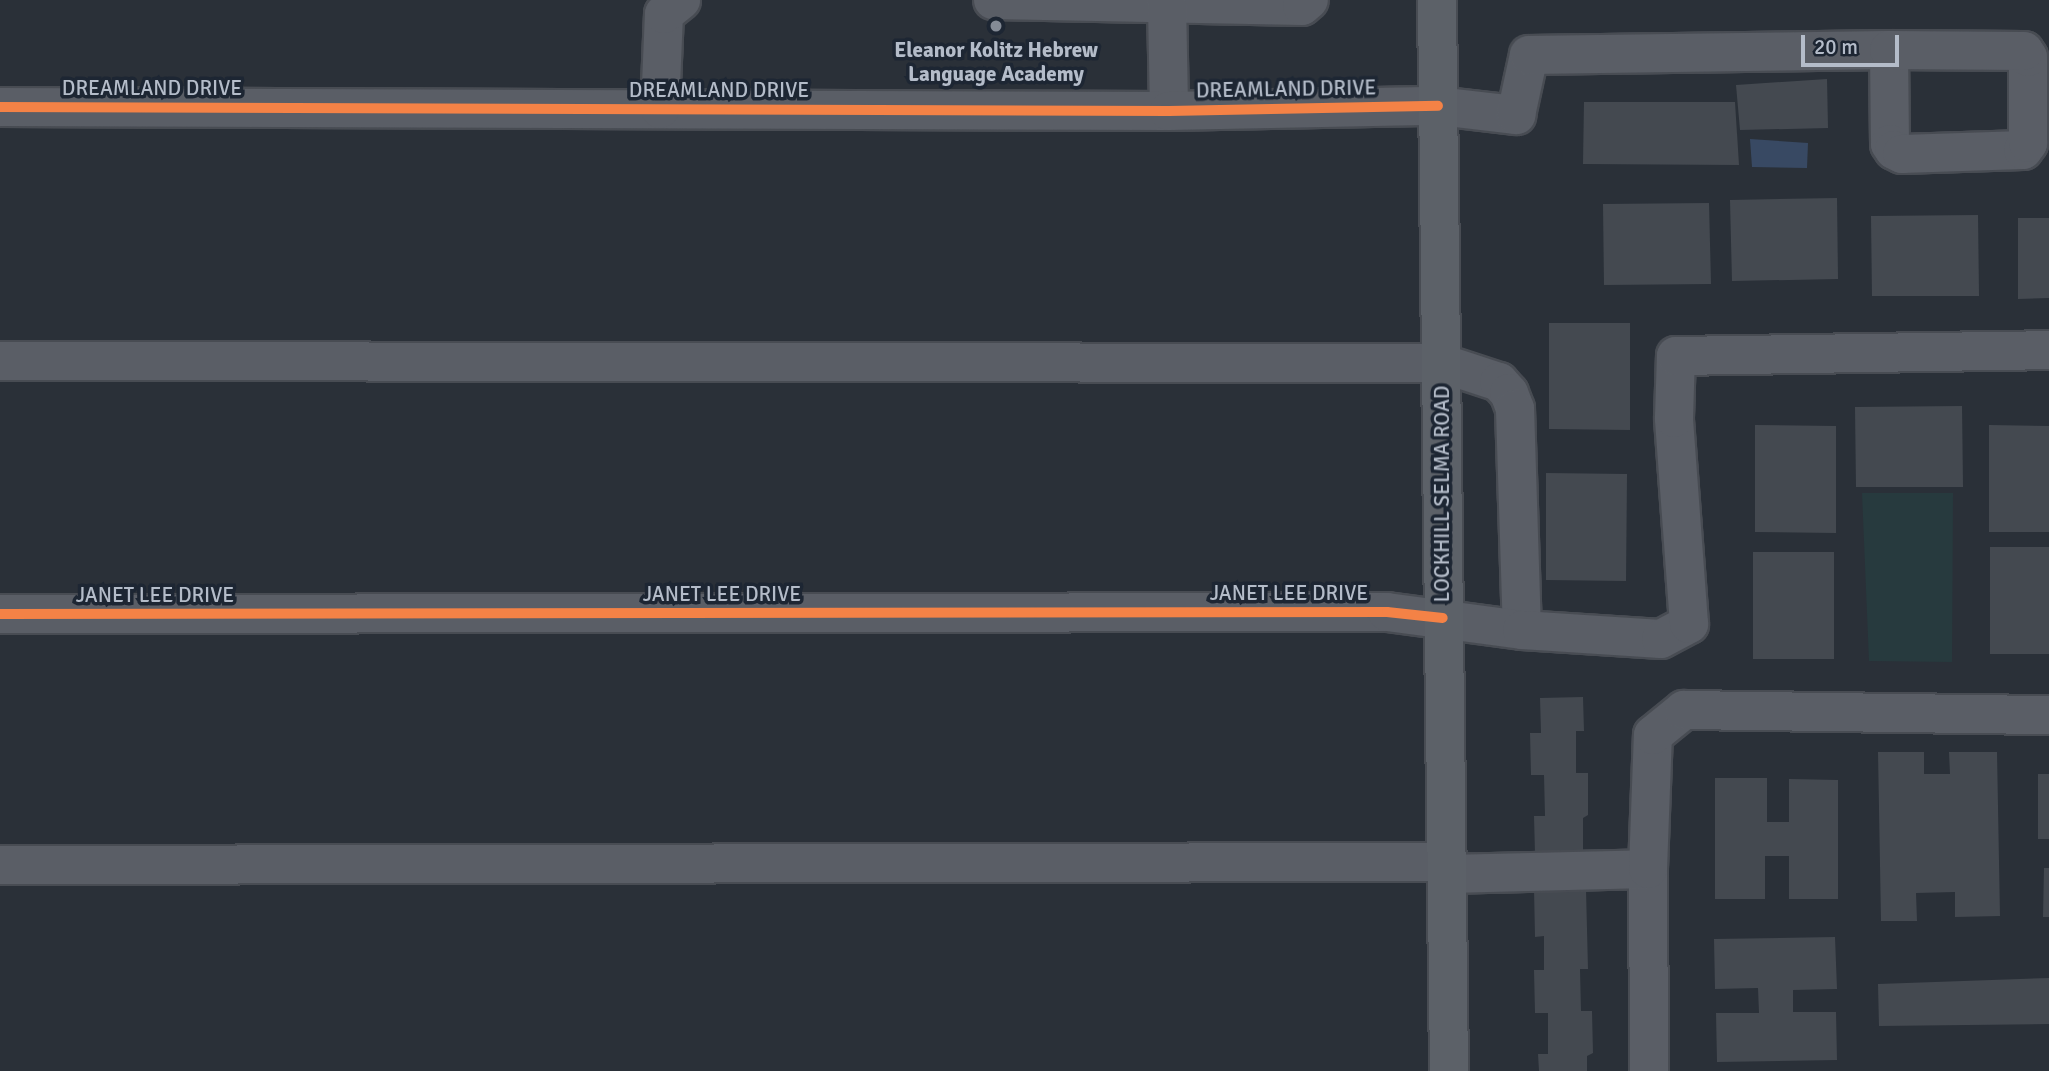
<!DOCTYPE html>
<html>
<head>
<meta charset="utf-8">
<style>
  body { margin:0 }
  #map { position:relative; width:2049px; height:1071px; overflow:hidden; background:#2a3038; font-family:Signika,sans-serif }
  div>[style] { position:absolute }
  .green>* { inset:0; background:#273a3e }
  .water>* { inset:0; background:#384963 }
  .building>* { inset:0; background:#444950 }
  .roads { filter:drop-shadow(2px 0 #484c53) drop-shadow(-2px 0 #484c53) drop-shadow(0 2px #484c53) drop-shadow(0 -2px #484c53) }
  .minor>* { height:38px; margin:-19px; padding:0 19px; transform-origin:19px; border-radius:19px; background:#5a5e66 }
  .major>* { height:38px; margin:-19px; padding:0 19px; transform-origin:19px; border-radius:19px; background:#5c6168 }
  .cycleway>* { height:10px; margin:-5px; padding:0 5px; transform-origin:5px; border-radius:5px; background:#f48246 }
  .dots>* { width:19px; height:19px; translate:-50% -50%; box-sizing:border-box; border:4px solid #1d2633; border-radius:50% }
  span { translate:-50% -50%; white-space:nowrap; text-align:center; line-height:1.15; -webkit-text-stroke:7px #1d2633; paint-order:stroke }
  .poi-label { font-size:21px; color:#b4bcc9; font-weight:700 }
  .street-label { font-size:21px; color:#b4bcc9 }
  .scale { position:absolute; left:1801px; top:35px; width:98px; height:32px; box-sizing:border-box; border:4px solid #b4bcc9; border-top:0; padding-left:9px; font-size:21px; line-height:24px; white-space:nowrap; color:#b4bcc9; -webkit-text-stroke:5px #1d2633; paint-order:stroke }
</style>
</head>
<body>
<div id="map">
  <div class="green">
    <i style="clip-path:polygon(1862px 493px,1953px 493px,1952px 662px,1869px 661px)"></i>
  </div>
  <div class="water">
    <i style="clip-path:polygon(1750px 139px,1808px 143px,1807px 168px,1752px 167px)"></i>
  </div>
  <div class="building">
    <i style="clip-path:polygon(1827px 79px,1828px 128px,1740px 130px,1736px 85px)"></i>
    <i style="clip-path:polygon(1584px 102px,1735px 102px,1739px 165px,1583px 164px)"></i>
    <i style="clip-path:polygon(1837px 198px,1838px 279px,1732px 281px,1730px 200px)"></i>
    <i style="clip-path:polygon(1709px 203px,1711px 284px,1604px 285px,1603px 204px)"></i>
    <i style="clip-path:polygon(1978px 215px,1979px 296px,1872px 296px,1871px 216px)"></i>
    <i style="clip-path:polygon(2018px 218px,2049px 218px,2049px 298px,2018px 299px)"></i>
    <i style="clip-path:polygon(1549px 323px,1630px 323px,1630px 430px,1549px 429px)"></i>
    <i style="clip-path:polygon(1962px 406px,1963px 487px,1856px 487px,1855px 407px)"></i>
    <i style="clip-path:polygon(1755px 425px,1836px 426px,1836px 533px,1755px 532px)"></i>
    <i style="clip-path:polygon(1989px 425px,2049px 426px,2049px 532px,1989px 532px)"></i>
    <i style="clip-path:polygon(1546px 473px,1627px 474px,1626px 581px,1546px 580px)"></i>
    <i style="clip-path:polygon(1990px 547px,2049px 547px,2049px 654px,1990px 654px)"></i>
    <i style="clip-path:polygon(1753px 552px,1834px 552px,1834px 659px,1753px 659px)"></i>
    <i style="clip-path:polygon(1583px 697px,1584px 731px,1576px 731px,1576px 773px,1588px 773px,1588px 815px,1583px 818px,1583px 854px,1535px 854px,1534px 816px,1545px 816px,1544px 775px,1531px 775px,1530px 733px,1541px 733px,1540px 698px)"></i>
    <i style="clip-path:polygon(1878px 752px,1924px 752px,1924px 774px,1950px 774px,1949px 752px,1997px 752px,2000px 916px,1955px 917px,1955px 892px,1916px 893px,1917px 921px,1881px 921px)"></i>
    <i style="clip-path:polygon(2038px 774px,2049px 774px,2049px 839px,2038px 839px)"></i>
    <i style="clip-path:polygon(1715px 778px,1767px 778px,1767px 822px,1789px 822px,1789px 779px,1838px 780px,1838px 899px,1789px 899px,1789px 856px,1765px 856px,1765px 899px,1715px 899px)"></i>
    <i style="clip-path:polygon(2044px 868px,2049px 868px,2049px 917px,2043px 917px)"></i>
    <i style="clip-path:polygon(1534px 889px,1586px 889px,1588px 969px,1580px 969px,1581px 1011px,1592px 1011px,1593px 1053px,1587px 1056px,1587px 1071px,1539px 1071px,1538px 1054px,1548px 1054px,1548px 1013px,1535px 1013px,1534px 970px,1544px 970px,1544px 936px,1535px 937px)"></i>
    <i style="clip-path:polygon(1835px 937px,1837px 989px,1793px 990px,1793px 1012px,1836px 1012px,1837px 1060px,1717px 1062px,1716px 1013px,1759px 1013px,1758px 988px,1715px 989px,1714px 939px)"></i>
    <i style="clip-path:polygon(2049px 978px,2049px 1024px,1879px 1026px,1878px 984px)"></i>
  </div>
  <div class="roads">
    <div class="minor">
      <i style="left:993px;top:0;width:309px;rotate:1.1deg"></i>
      <i style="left:1302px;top:6px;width:9px;rotate:-41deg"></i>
      <i style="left:1167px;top:4px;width:107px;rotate:88.9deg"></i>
      <i style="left:0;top:107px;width:1169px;rotate:0.2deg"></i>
      <i style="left:1169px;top:111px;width:269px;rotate:-1.1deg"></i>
      <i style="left:1438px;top:106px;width:79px;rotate:6.6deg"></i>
      <i style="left:1516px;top:115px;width:61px;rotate:-77.8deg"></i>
      <i style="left:1529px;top:55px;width:360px;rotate:-0.8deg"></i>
      <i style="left:1889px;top:50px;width:94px;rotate:89.4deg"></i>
      <i style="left:1890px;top:144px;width:7px;rotate:56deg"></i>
      <i style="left:1894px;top:150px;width:9px;rotate:27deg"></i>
      <i style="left:1902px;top:154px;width:121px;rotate:-1.9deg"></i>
      <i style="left:2023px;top:150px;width:9px;rotate:-54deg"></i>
      <i style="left:2028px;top:143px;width:86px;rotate:-90deg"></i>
      <i style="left:2028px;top:57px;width:7px;rotate:-124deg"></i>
      <i style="left:2024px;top:51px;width:135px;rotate:-179.6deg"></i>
      <i style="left:660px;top:109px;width:95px;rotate:-87.6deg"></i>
      <i style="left:664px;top:14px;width:22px;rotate:-39deg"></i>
      <i style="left:0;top:361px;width:1441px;rotate:0.08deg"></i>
      <i style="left:1441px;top:363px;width:61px;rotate:18.1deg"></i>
      <i style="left:1499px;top:382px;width:15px;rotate:48deg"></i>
      <i style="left:1509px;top:393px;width:17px;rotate:69deg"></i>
      <i style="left:1515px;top:409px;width:221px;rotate:88.2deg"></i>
      <i style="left:0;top:614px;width:1387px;rotate:-0.08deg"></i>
      <i style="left:1387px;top:612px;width:136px;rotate:7.6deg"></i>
      <i style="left:1522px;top:630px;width:139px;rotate:3.7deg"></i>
      <i style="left:1661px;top:639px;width:32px;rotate:-28deg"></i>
      <i style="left:1689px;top:624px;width:207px;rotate:-94.2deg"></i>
      <i style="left:1674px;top:418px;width:62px;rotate:-88.2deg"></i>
      <i style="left:1676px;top:356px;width:373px;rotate:-0.9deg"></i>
      <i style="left:0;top:865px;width:1447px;rotate:-0.12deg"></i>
      <i style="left:1648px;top:869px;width:202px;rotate:89.7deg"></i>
      <i style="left:1447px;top:874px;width:201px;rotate:-1.4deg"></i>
      <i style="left:1648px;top:869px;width:134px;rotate:-87.9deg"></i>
      <i style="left:1653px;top:735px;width:40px;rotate:-39deg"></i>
      <i style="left:1684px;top:710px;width:365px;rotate:0.8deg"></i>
    </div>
    <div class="major">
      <i style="left:1437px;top:0;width:1071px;rotate:89.36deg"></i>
    </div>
  </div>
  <div class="cycleway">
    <i style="left:0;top:107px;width:1169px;rotate:0.2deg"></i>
    <i style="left:1169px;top:111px;width:269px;rotate:-1.1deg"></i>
    <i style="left:0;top:614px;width:1387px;rotate:-0.08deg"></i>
    <i style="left:1387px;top:612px;width:56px;rotate:6.1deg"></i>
  </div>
  <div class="dots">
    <i style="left:996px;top:26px;background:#848b96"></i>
  </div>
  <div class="poi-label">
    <span style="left:996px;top:62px">Eleanor Kolitz Hebrew<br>Language Academy</span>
  </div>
  <div class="street-label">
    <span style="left:152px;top:88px">DREAMLAND DRIVE</span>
    <span style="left:1286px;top:89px;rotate:-1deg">DREAMLAND DRIVE</span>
    <span style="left:719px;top:90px">DREAMLAND DRIVE</span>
    <span style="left:1442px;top:494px;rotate:-90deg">LOCKHILL SELMA ROAD</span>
    <span style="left:1289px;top:593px">JANET LEE DRIVE</span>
    <span style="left:722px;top:594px">JANET LEE DRIVE</span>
    <span style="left:155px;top:595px">JANET LEE DRIVE</span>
  </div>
  <div class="scale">20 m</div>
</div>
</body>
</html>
